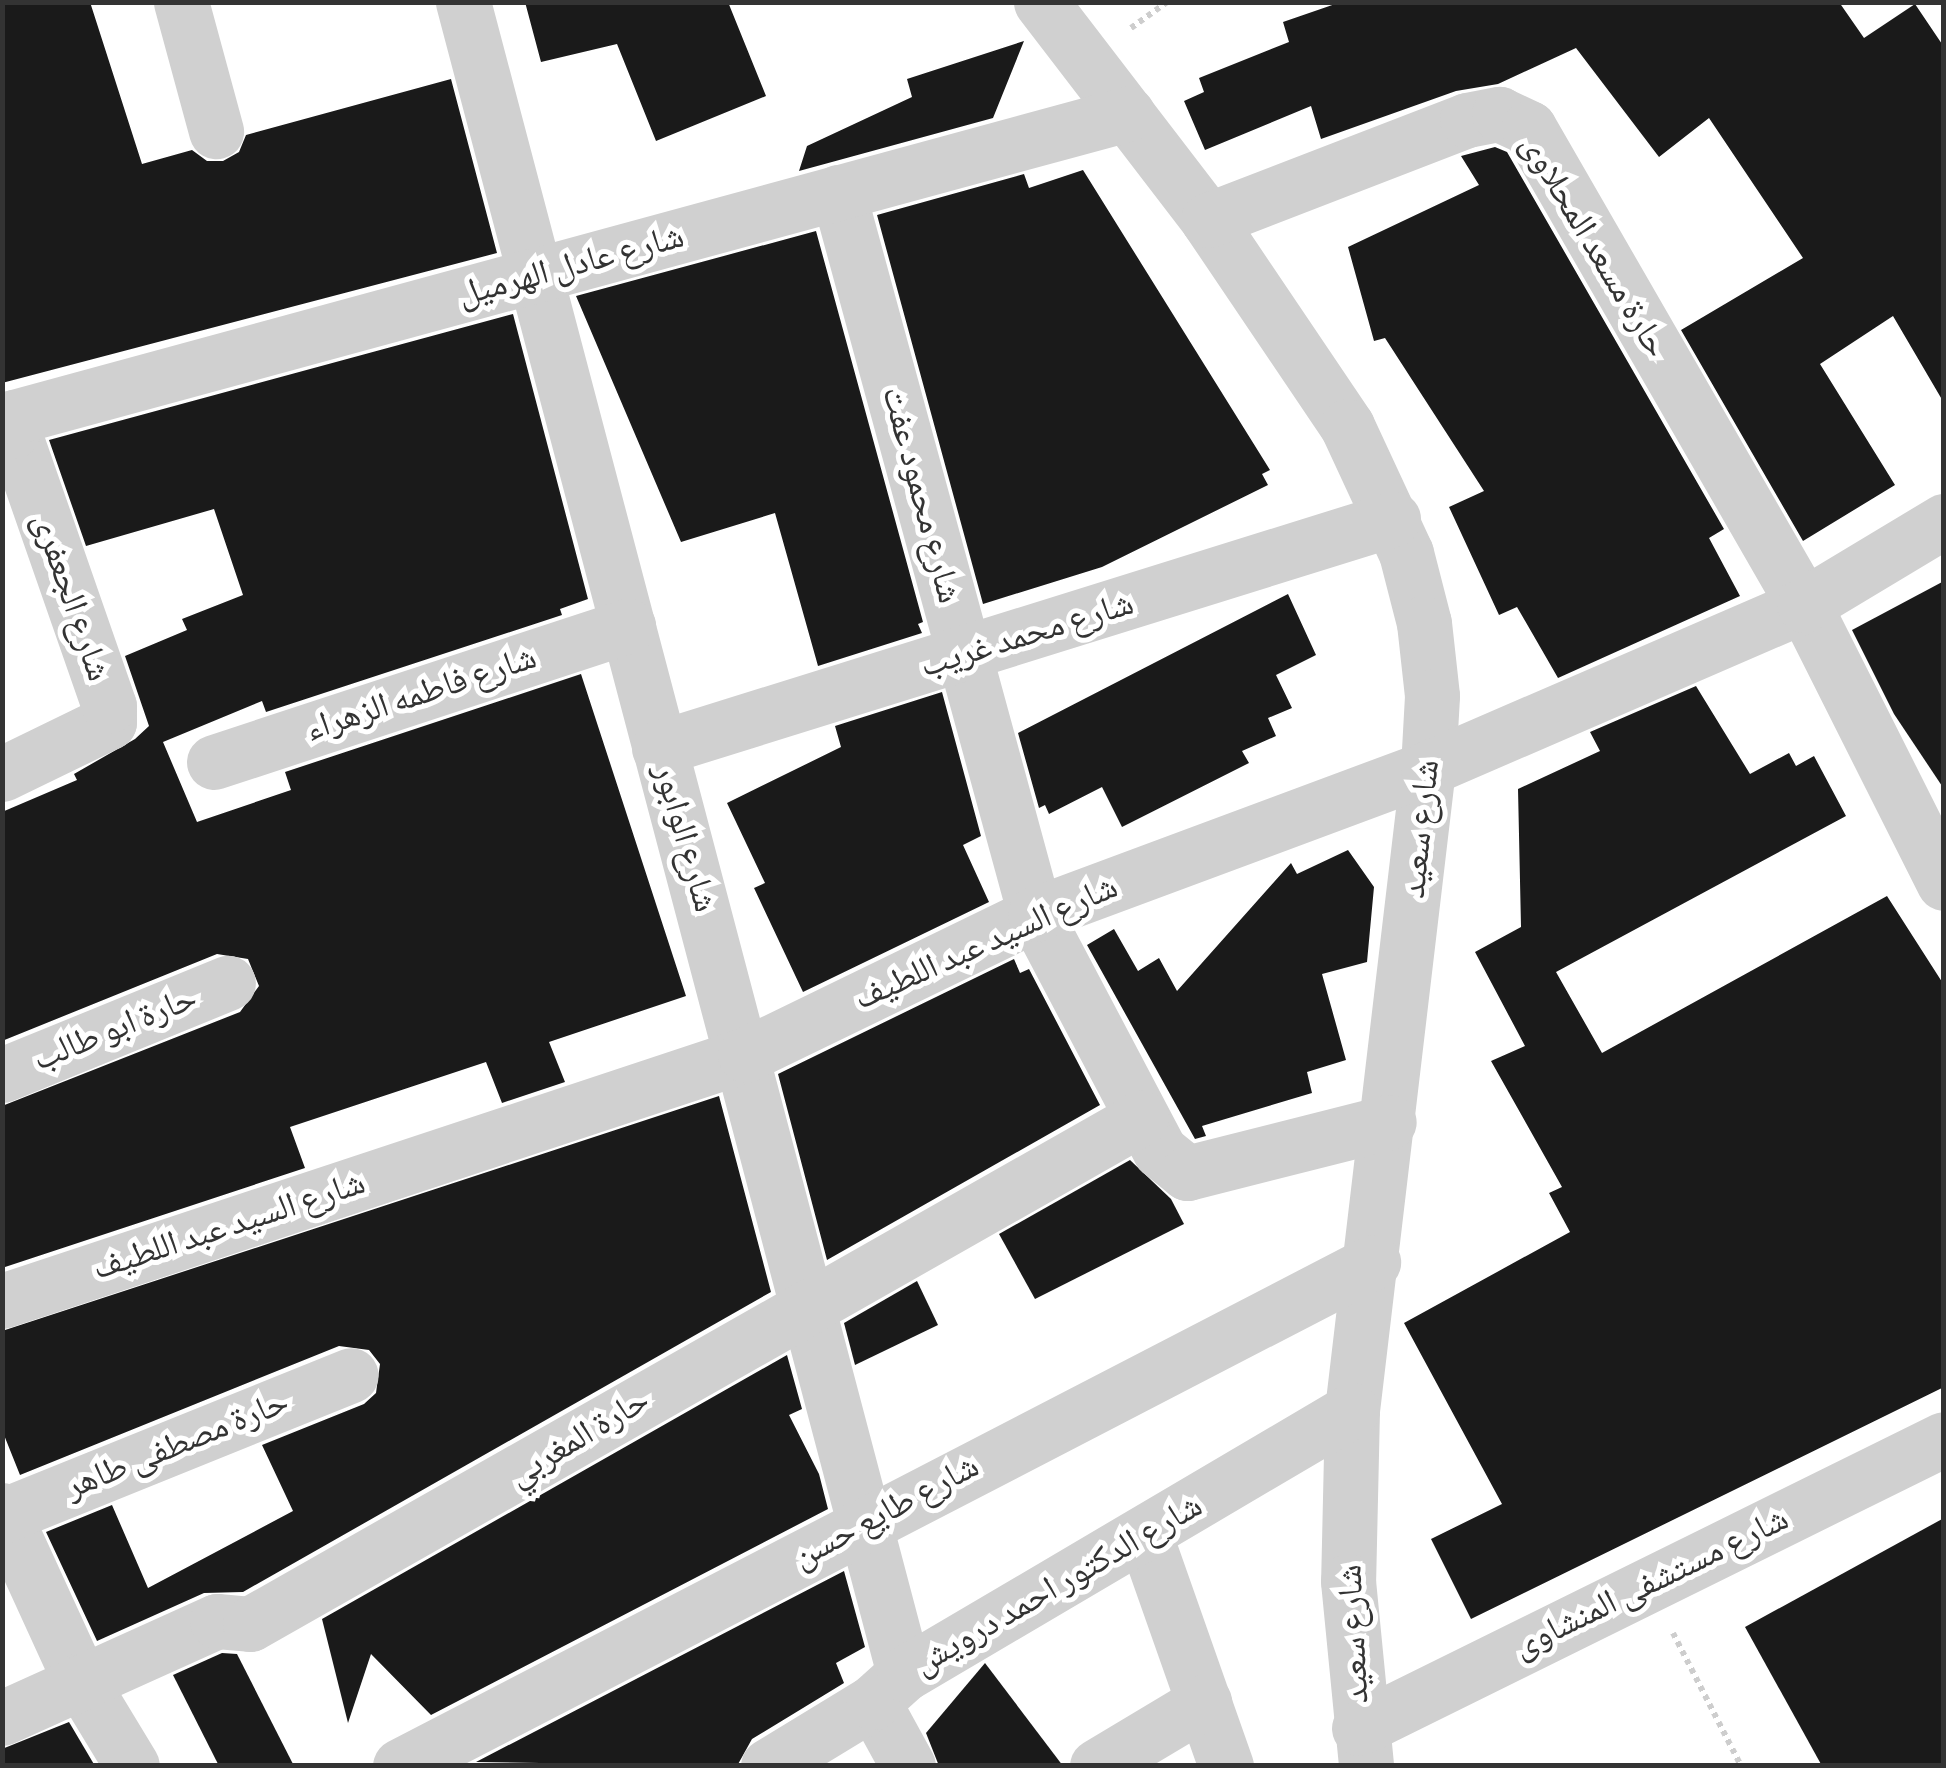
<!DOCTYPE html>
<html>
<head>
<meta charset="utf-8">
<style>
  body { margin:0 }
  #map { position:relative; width:1946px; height:1768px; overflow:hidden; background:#fff; font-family:"Alegreya Sans","Noto Naskh Arabic",sans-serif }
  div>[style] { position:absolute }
  .building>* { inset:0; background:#1a1a1a }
  .path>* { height:6px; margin-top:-3px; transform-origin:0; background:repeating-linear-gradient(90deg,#cdcdcd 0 5px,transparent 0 10px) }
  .minor>* { height:55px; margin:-27.5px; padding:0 27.5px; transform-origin:27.5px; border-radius:27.5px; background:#d0d0d0 }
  span { translate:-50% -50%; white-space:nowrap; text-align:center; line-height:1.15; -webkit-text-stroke:10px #fff; paint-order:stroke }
  .street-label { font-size:35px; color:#333 }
  .frame { position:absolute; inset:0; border:5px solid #333; pointer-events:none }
</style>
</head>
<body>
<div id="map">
  <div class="building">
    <i style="clip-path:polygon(2px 2px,90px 2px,142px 164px,192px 150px,207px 161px,223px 161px,239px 152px,246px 135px,451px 79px,497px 253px,2px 383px)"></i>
    <i style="clip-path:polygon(525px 2px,728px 2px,766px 96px,656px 141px,617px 44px,541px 62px)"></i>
    <i style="clip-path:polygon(1341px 2px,1839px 2px,1864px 38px,1915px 4px,1944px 47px,1944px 403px,1893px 316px,1820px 364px,1895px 485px,1803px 541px,1681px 330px,1803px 258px,1709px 118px,1659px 157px,1576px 48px,1498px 84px,1456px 91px,1321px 139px,1311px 106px,1205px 150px,1184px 101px,1204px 92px,1199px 78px,1289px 42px,1283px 22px)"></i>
    <i style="clip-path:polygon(1024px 41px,993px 118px,799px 171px,807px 146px,912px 97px,907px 79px)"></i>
    <i style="clip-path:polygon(1495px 147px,1507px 152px,1724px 529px,1709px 538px,1740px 596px,1558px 678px,1517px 607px,1499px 615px,1449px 507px,1484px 491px,1385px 338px,1374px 341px,1348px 247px,1479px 185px,1461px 156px)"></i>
    <i style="clip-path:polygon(1083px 170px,1270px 470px,1262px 474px,1268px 485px,1102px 567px,983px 604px,877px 215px,1024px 174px,1029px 188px)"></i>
    <i style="clip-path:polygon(816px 231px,923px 622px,918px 624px,922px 633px,818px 666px,775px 513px,681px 542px,576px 296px)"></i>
    <i style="clip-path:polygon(513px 314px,588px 599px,560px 609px,562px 615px,266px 712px,262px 701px,163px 742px,197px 822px,291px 790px,285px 772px,581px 674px,686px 996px,549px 1042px,565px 1082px,502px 1103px,486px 1062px,290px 1127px,305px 1168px,2px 1268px,2px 1106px,240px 1012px,259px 986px,248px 959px,217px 954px,2px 1041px,2px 812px,77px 780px,74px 774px,135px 739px,149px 726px,125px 656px,187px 630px,182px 619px,243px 595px,214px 509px,86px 546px,49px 440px)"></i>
    <i style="clip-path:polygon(1944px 581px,1944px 789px,1894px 714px,1852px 630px)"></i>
    <i style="clip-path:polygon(1288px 594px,1316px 655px,1276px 675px,1292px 708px,1268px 718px,1276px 736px,1242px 751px,1249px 763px,1122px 827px,1102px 787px,1049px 814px,1045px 805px,1039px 808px,1018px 733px)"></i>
    <i style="clip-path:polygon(1696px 686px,1750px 774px,1789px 753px,1796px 766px,1814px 756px,1846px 816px,1556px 972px,1602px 1053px,1887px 896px,1944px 985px,1944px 1387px,1471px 1619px,1431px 1539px,1502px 1504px,1404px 1323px,1570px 1232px,1549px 1193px,1562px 1187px,1491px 1061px,1525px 1046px,1475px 952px,1521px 927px,1518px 789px,1600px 751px,1590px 732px)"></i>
    <i style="clip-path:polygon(942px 692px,981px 836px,963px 845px,989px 902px,803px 992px,754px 888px,765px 883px,727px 803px,841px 747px,835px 726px)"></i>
    <i style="clip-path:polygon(1348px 850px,1374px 887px,1367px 962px,1322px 974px,1346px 1060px,1307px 1072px,1312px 1093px,1202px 1126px,1206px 1136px,1195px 1139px,1087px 945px,1114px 929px,1138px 971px,1159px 958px,1177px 991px,1291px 863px,1297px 874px)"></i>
    <i style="clip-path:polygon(1014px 959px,1020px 973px,1029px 969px,1100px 1105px,827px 1260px,778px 1074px)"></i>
    <i style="clip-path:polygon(719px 1096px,771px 1292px,243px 1592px,204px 1593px,97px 1641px,46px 1532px,112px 1505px,148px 1588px,293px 1511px,262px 1445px,364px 1404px,376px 1393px,380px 1364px,369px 1350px,339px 1346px,20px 1475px,2px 1430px,2px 1331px)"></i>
    <i style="clip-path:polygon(1130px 1160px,1171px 1199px,1184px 1224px,1035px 1299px,999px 1234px)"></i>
    <i style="clip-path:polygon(917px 1281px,938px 1325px,855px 1365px,844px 1323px)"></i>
    <i style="clip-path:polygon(787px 1355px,802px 1409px,789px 1415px,819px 1474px,828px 1509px,431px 1715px,371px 1654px,348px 1723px,322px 1619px)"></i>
    <i style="clip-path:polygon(1944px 1518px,1944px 1766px,1822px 1766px,1745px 1627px)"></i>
    <i style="clip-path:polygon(844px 1571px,865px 1647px,836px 1663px,844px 1683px,752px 1739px,737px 1766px,476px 1762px)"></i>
    <i style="clip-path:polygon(222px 1653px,237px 1654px,294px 1766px,219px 1766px,173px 1675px)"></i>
    <i style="clip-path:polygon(985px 1663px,1063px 1766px,939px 1766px,926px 1733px)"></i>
    <i style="clip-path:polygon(69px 1722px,95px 1766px,2px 1766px,2px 1749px)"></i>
  </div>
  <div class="path">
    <i style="left:1131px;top:28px;width:44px;rotate:-35.8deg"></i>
    <i style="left:1673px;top:1633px;width:149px;rotate:62.9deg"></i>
  </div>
  <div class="minor">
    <i style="left:181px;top:2px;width:134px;rotate:74.8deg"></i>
    <i style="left:463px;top:2px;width:1729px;rotate:75.22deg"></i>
    <i style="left:1041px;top:2px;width:275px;rotate:52.5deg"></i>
    <i style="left:1208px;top:220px;width:249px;rotate:56deg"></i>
    <i style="left:1347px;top:426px;width:140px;rotate:65.1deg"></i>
    <i style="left:1406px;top:553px;width:72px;rotate:75.6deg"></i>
    <i style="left:1424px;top:623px;width:73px;rotate:83.7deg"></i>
    <i style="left:1432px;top:696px;width:72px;rotate:93.2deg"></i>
    <i style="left:1428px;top:768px;width:646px;rotate:96.75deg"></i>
    <i style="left:1352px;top:1410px;width:171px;rotate:91.3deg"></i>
    <i style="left:1348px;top:1581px;width:186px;rotate:84.4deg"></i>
    <i style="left:838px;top:192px;width:748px;rotate:74.74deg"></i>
    <i style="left:1035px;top:914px;width:268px;rotate:62.2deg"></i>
    <i style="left:1160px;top:1151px;width:35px;rotate:39deg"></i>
    <i style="left:1187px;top:1173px;width:208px;rotate:-14.2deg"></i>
    <i style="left:1208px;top:220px;width:278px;rotate:-21.1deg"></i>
    <i style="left:1467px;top:120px;width:33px;rotate:-11deg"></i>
    <i style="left:1499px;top:114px;width:33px;rotate:25deg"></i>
    <i style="left:1529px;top:128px;width:551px;rotate:60.04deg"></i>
    <i style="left:1804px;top:605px;width:311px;rotate:63.3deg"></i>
    <i style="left:659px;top:748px;width:769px;rotate:-17.33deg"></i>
    <i style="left:214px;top:762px;width:436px;rotate:-18.2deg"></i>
    <i style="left:2px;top:774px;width:119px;rotate:-25.9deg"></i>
    <i style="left:109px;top:722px;width:16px;rotate:-90deg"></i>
    <i style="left:109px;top:706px;width:291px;rotate:-109.2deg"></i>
    <i style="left:13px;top:431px;width:14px;rotate:-86deg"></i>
    <i style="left:14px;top:417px;width:1154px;rotate:-15.23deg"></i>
    <i style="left:2px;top:1075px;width:244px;rotate:-22.2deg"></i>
    <i style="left:2px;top:1301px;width:783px;rotate:-18.32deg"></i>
    <i style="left:745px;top:1055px;width:322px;rotate:-25.9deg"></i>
    <i style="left:1035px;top:914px;width:419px;rotate:-20.4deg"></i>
    <i style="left:1428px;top:768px;width:410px;rotate:-23.4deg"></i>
    <i style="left:1804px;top:605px;width:163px;rotate:-31deg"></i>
    <i style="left:2px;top:1510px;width:187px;rotate:65.4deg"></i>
    <i style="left:80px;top:1680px;width:100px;rotate:58.8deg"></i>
    <i style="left:2px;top:1516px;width:376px;rotate:-22deg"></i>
    <i style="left:1145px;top:1536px;width:244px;rotate:70.6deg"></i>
    <i style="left:873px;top:1702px;width:73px;rotate:61.3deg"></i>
    <i style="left:2px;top:1718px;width:236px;rotate:-24.3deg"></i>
    <i style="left:217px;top:1621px;width:33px;rotate:5deg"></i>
    <i style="left:250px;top:1624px;width:1025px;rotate:-29.59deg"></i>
    <i style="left:1359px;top:1728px;width:652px;rotate:-26.29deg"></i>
    <i style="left:400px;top:1766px;width:1096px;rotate:-27.38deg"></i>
    <i style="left:768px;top:1766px;width:123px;rotate:-31.4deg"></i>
    <i style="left:873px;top:1702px;width:42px;rotate:-42.1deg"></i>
    <i style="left:904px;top:1674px;width:520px;rotate:-30.51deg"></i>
    <i style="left:1097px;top:1766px;width:125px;rotate:-30.9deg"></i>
  </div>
  <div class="street-label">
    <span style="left:1594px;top:246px;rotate:59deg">حارة مسعد المحلاوى</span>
    <span style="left:571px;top:266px;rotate:-15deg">شارع عادل الهرميل</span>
    <span style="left:921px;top:495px;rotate:75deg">شارع محمود عفت</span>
    <span style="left:71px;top:597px;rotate:71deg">شارع الجعفرى</span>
    <span style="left:1027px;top:635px;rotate:-17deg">شارع محمد غريب</span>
    <span style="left:421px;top:694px;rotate:-18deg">شارع فاطمه الزهراء</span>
    <span style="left:1421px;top:829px;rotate:-84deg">شارع سعيد</span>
    <span style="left:685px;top:838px;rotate:74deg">شارع الوابور</span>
    <span style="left:986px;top:943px;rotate:-24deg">شارع السيد عبد اللطيف</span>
    <span style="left:115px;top:1029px;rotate:-22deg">حارة ابو طالب</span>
    <span style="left:229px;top:1226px;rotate:-18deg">شارع السيد عبد اللطيف</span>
    <span style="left:579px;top:1438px;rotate:-31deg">حارة المغربي</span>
    <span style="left:177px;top:1445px;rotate:-22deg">حارة مصطفى طاهر</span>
    <span style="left:886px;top:1512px;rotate:-28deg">شارع طايع حسن</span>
    <span style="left:1651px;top:1583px;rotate:-26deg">شارع مستشفى المنشاوى</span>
    <span style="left:1058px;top:1585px;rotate:-30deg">شارع الدكتور احمد درويش</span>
    <span style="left:1354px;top:1634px;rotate:-93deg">شارع سعيد</span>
  </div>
  <div class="frame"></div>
</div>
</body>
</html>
